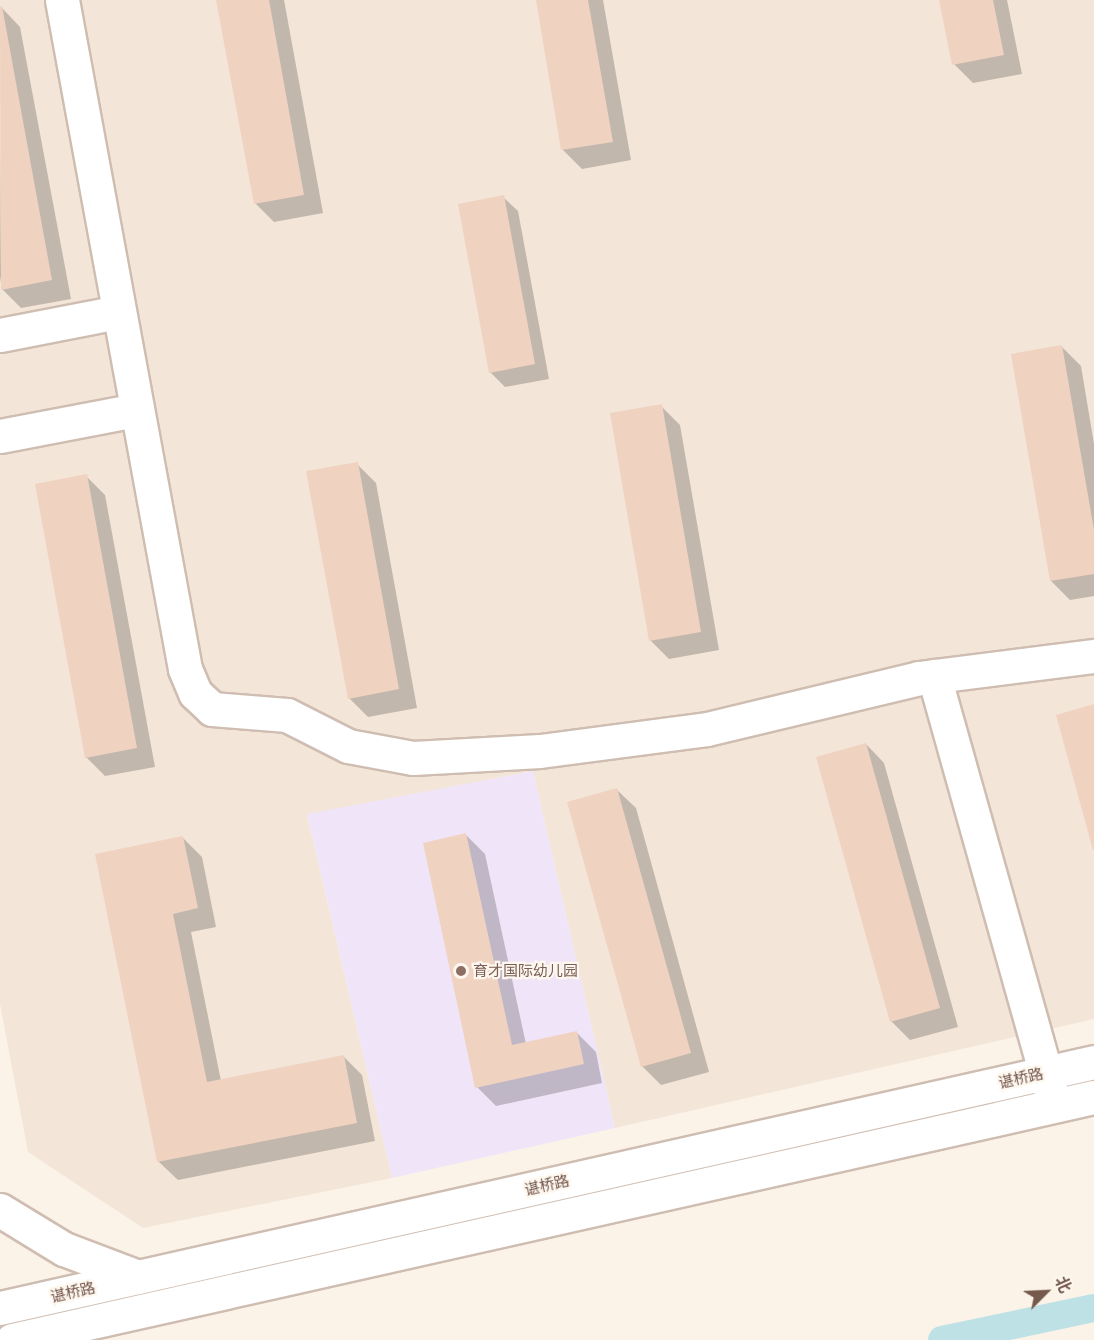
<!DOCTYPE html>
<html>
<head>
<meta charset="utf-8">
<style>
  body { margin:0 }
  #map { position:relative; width:1094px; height:1340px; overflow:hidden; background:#fbf3e8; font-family:Helvetica,"Noto Sans SC",sans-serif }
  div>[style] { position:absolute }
  .residential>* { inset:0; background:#f3e5d7 }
  .education>* { inset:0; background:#f0e5f8 }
  .shadow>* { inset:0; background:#0003 }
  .canal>* { height:28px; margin:-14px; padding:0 14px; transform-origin:14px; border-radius:14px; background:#bde1e5 }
  .building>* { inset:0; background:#f0d2c1 }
  .roads { filter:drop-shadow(2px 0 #cfbdb1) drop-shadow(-2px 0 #cfbdb1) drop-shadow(0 2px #cfbdb1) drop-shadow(0 -2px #cfbdb1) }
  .minor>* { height:33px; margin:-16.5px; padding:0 16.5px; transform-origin:16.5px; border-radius:16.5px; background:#fff }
  .dots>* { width:16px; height:16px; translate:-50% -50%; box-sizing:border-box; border:3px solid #fef7ef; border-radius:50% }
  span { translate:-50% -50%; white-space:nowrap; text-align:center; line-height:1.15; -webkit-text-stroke:4.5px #fef7ef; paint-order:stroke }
  .education-label { font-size:15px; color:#785e54 }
  .left { translate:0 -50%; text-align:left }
  .street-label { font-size:15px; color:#75594d }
  .north { position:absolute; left:1016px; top:1262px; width:60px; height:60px; -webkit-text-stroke:4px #fef7ef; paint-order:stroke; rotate:66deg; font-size:16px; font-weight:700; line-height:24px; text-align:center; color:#75594d }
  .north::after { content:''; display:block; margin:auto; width:21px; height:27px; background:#75594d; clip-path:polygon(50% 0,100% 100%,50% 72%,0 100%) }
</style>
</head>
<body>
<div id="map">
  <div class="residential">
    <i style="clip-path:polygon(0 0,1094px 0,1094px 1019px,615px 1128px,533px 771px,307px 815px,392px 1178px,143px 1228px,28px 1152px,0 1004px)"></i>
  </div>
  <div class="education">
    <i style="clip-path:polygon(533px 771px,615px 1128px,392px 1178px,307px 814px)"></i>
  </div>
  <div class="shadow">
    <i style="clip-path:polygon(217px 0,284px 0,323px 213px,274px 222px,255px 203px)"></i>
    <i style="clip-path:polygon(537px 0,603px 0,631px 160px,582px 169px,563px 150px)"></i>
    <i style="clip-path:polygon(941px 0,1007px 0,1022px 74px,973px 83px,954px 64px)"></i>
    <i style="clip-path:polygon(2px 8px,20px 27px,71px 299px,21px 308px,2px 289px,0 276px)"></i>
    <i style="clip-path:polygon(503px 197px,518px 211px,549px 379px,505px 387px,490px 372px)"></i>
    <i style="clip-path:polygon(1062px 347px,1081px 366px,1094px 444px,1094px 596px,1070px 600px,1051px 581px)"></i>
    <i style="clip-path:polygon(661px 406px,680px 425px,719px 650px,669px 659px,650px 640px)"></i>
    <i style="clip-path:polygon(357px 464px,376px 483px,417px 708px,368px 717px,349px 698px)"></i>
    <i style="clip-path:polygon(86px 476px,105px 495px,155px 767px,105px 776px,86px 757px)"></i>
    <i style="clip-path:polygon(866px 744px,884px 763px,958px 1027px,910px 1040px,891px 1021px)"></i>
    <i style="clip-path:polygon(617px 790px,636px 808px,709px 1072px,661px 1085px,642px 1066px)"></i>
    <i style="clip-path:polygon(466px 835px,485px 854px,526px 1044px,577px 1033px,596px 1052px,602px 1083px,496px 1106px,477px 1087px)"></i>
    <i style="clip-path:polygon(183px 838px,202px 857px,216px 927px,191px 932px,221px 1081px,343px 1056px,362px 1075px,375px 1141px,178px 1180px,159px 1162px,97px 855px)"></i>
  </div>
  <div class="canal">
    <i style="left:942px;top:1340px;width:155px;rotate:-11.9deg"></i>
  </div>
  <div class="building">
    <i style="clip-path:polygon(216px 0,269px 0,304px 195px,254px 204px)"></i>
    <i style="clip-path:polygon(536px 0,588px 0,613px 142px,561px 150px)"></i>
    <i style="clip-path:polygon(939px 0,993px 0,1004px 55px,952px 65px)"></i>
    <i style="clip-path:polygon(2px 6px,52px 280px,1px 290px,0 7px)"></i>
    <i style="clip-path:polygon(504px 195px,535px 364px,489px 373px,458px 204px)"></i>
    <i style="clip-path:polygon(1062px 345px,1094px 530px,1094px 574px,1050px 581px,1011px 354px)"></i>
    <i style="clip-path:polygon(662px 404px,701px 632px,649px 641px,610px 413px)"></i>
    <i style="clip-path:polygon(358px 462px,399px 689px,348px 699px,306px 471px)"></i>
    <i style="clip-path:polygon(87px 474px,137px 748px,85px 758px,35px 484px)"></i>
    <i style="clip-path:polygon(1094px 704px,1094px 850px,1093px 850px,1056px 715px)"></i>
    <i style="clip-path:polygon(866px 743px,940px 1008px,890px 1022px,816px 757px)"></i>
    <i style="clip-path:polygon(617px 788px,691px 1053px,641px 1067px,567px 802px)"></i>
    <i style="clip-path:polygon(466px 833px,512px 1045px,577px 1031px,584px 1064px,475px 1088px,423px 843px)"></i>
    <i style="clip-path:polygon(183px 836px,198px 908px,173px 914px,207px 1082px,344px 1055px,357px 1123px,157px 1162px,95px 854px)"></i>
  </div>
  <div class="roads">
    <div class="minor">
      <i style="left:62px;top:0;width:680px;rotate:79.58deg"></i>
      <i style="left:185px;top:669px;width:26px;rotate:67deg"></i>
      <i style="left:195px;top:693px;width:23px;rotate:43deg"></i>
      <i style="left:212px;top:709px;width:75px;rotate:4.6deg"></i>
      <i style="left:287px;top:715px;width:68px;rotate:26.9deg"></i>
      <i style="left:348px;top:746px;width:66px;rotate:10.5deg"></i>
      <i style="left:413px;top:758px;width:127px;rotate:-3.2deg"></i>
      <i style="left:540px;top:751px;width:168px;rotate:-7.5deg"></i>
      <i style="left:707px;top:729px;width:218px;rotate:-13.5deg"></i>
      <i style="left:919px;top:678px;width:176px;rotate:-7.2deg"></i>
      <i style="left:0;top:335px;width:120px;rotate:-11deg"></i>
      <i style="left:0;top:436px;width:138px;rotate:-10.8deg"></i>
      <i style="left:934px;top:676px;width:433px;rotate:74.3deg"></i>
      <i style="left:0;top:1210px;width:75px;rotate:31.4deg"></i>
      <i style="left:64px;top:1249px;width:79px;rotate:20.7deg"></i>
      <i style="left:0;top:1308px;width:1121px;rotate:-12.67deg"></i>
      <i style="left:12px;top:1340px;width:1109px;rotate:-12.66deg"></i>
    </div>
  </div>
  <div class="dots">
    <i style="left:461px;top:971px;background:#8d6e63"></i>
  </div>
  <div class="education-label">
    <span class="left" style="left:473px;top:971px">育才国际幼儿园</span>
  </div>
  <div class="street-label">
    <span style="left:1021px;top:1078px;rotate:-13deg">谌桥路</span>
    <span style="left:547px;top:1185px;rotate:-13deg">谌桥路</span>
    <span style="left:73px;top:1292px;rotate:-13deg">谌桥路</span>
  </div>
  <div class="north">北</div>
</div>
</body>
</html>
